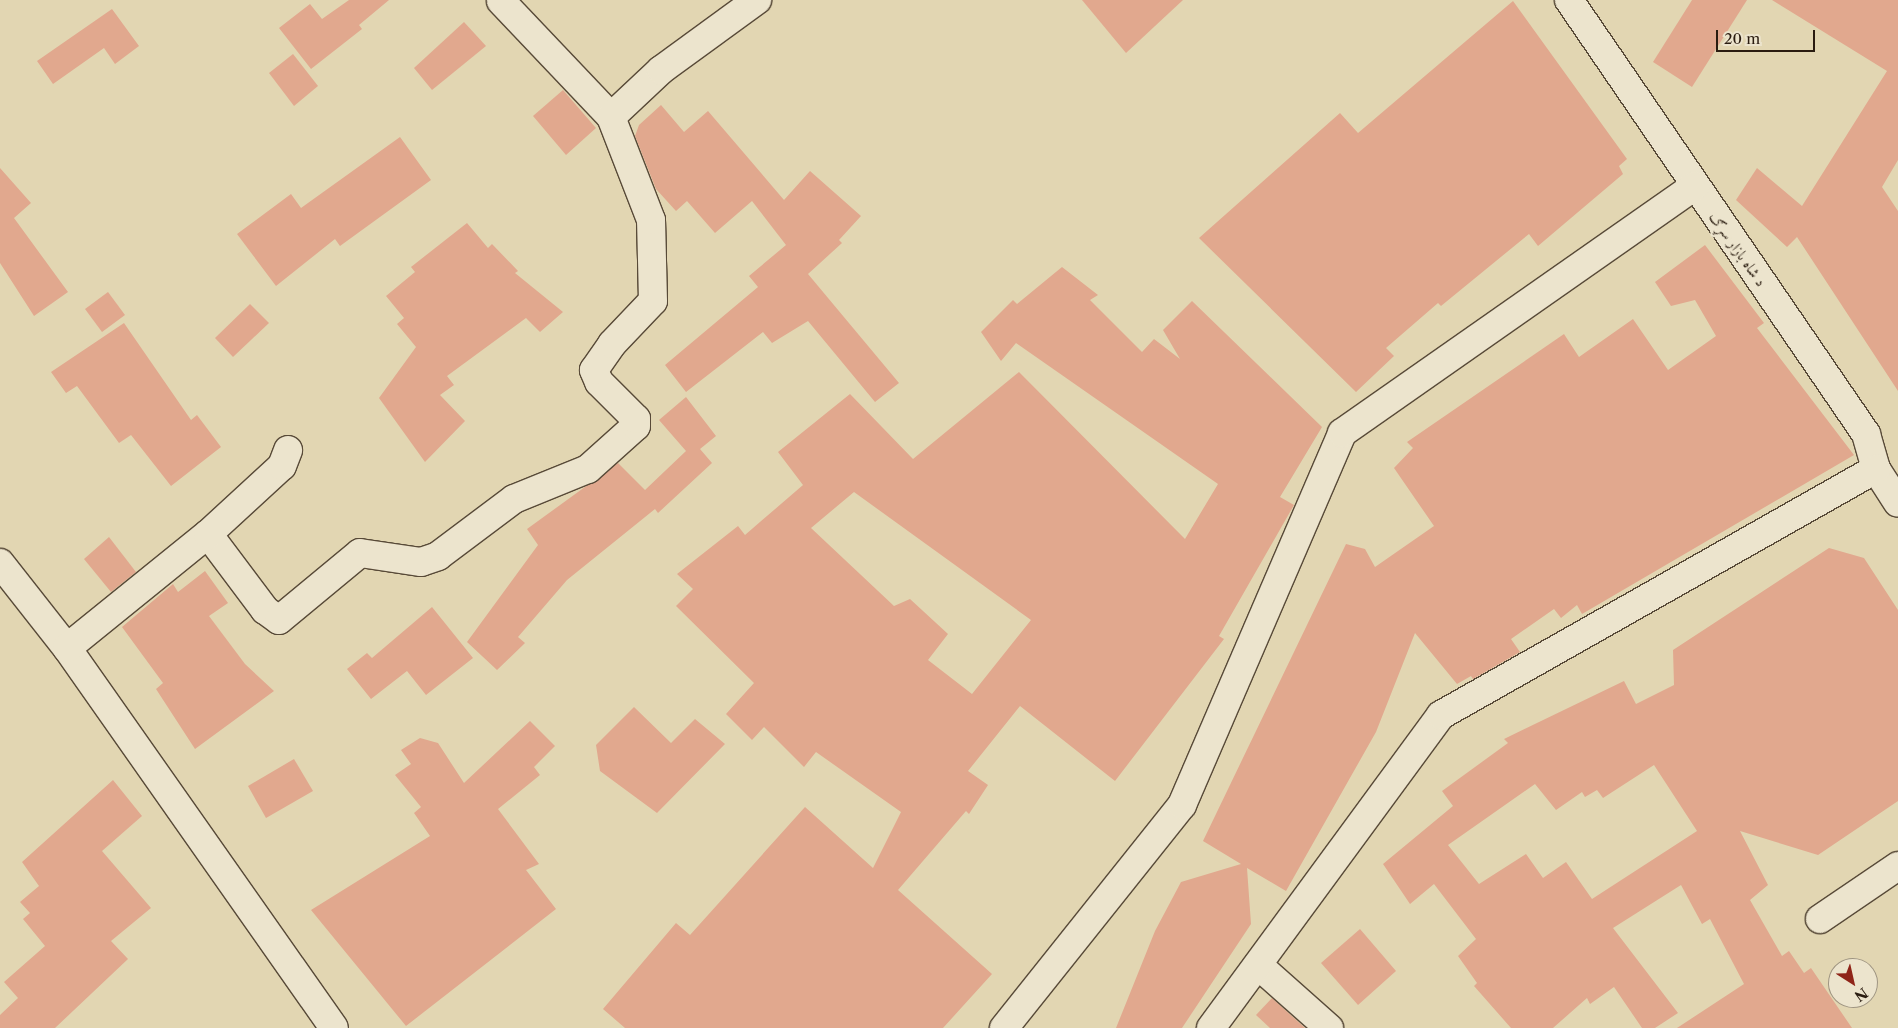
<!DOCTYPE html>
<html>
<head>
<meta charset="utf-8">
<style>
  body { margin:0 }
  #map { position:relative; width:1898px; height:1028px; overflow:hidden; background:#e2d6b2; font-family:"Libre Caslon Text",Amiri,serif }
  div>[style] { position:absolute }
  .building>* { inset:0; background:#e1a88e }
  .roads { filter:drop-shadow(1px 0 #584a38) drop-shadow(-1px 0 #584a38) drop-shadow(0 1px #584a38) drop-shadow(0 -1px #584a38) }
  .minor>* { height:28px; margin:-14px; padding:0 14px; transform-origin:14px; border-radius:14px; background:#ece4cd }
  span { translate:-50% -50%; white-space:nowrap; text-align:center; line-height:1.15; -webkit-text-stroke:5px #ece4cd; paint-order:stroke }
  .street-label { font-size:15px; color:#2a1c10 }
  .north { position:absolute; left:1828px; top:958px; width:50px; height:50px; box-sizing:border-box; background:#ece4cd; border:1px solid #9e9481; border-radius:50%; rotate:145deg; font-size:14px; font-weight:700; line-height:20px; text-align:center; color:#2a1c10 }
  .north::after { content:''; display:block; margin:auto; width:18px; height:22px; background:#8f2418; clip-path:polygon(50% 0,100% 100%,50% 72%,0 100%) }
  .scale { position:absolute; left:1716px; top:30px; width:99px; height:22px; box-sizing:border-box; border:2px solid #2a1c10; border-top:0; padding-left:6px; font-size:15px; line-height:18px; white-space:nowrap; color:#2a1c10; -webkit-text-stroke:4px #ece4cd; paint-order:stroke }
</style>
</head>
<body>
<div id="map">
  <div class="building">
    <i style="clip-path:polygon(349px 0,389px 0,359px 25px,362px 29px,311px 69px,279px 28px,310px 4px,322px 19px)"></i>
    <i style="clip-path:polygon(1082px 0,1183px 0,1126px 53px)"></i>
    <i style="clip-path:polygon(1692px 0,1747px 0,1692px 87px,1653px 62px)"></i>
    <i style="clip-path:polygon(1772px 0,1898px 0,1898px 160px,1882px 187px,1898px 211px,1898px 391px,1797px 237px,1787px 247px,1736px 200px,1757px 168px,1802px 206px,1887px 71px)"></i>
    <i style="clip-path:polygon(1513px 1px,1627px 159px,1619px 166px,1623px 174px,1538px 246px,1529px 234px,1441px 306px,1438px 303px,1386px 348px,1394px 356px,1356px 392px,1199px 238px,1340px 113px,1358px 133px)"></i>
    <i style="clip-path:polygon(112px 9px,139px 46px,115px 64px,104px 48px,53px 84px,37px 61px)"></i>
    <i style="clip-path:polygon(464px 22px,486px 46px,432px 90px,414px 68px)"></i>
    <i style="clip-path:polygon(293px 54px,318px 86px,294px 106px,269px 73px)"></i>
    <i style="clip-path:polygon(563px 90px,596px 128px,566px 155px,533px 116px)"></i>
    <i style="clip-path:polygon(661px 105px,684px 132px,708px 111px,784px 200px,810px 171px,861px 216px,839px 240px,842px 243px,808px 274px,899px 383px,875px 402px,808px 321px,772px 343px,763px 332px,686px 392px,665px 365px,758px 287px,749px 276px,786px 245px,752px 201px,715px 233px,687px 201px,676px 211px,656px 189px,635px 136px,639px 125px)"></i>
    <i style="clip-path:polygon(400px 137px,431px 180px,340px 246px,335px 239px,276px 286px,237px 234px,291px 194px,301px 208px)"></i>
    <i style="clip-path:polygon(0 168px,31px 203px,14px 218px,68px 292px,34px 316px,0 263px)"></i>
    <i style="clip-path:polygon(467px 223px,488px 248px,492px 244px,518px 271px,515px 273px,563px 312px,540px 332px,526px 318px,447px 376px,454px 385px,440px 395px,465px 421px,425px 462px,379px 398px,416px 347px,397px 324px,404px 318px,386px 296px,415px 272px,411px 267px)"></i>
    <i style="clip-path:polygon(1705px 245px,1764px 323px,1757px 328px,1854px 455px,1582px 614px,1577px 605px,1561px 618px,1554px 609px,1511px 639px,1520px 652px,1473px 679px,1471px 676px,1457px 684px,1415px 633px,1376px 732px,1286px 891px,1247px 868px,1251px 924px,1182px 1028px,1116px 1028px,1155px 931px,1181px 882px,1241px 864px,1203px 841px,1346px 544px,1365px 549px,1375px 567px,1434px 526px,1394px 468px,1413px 448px,1407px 442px,1564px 334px,1579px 357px,1633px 319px,1668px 370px,1716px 336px,1695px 300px,1671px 306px,1655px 282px)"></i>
    <i style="clip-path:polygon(evenodd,1062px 267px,1098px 295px,1090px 300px,1142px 352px,1154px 339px,1180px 359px,1163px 330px,1192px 301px,1322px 427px,1280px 497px,1294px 505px,1219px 636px,1224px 639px,1115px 781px,1020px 706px,968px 771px,988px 785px,969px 814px,966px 811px,898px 890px,992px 974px,943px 1028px,625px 1028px,603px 1009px,676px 923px,690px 935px,805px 807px,873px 868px,901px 812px,816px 752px,804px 767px,764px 727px,752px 740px,726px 714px,754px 683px,676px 606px,693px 589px,677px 574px,738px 526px,745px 535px,803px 485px,778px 452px,850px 394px,913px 459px,1019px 372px,1185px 539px,1218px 484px,1016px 343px,1001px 361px,981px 332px,1013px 300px,1017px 304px,1062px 267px,854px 492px,1031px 620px,972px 694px,928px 660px,948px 634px,910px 599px,894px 606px,811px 528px,854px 492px)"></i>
    <i style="clip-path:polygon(108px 292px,125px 315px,102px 332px,85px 309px)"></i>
    <i style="clip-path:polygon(250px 304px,269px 323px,233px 357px,215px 338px)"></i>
    <i style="clip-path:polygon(124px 323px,191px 420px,197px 415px,221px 447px,171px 486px,131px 435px,119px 443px,77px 386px,66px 393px,51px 372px)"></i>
    <i style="clip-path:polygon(686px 397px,716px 436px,700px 449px,712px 463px,658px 513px,655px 509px,567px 580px,518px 637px,525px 643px,497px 670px,467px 642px,538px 545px,527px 529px,618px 463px,645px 490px,686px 451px,659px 420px)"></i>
    <i style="clip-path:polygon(109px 537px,136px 572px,111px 592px,84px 559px)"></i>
    <i style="clip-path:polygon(evenodd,1829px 548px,1864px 558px,1898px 610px,1898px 801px,1818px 855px,1740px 831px,1768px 885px,1750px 900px,1782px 956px,1789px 951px,1804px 973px,1811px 968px,1852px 1028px,1677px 1028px,1744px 984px,1710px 919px,1702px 924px,1681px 885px,1613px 928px,1678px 1013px,1655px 1028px,1642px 1028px,1614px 987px,1590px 1004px,1587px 998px,1553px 1028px,1511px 1028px,1474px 986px,1477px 983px,1458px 956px,1476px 939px,1434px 884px,1410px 904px,1383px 864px,1453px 806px,1442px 791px,1508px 743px,1504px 739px,1624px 681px,1636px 704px,1674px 685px,1673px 650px,1829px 548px,1654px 765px,1697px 831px,1592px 899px,1566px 862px,1543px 878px,1526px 854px,1479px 884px,1448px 845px,1535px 784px,1556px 810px,1582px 792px,1585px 797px,1597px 790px,1603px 798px,1654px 765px)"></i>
    <i style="clip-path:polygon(205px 571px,228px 603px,209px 616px,245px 664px,274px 691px,195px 749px,156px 689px,163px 683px,122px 627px,173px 584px,178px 592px)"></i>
    <i style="clip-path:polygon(432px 607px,473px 658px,426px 695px,407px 671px,371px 699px,347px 669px,367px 653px,372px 658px)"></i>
    <i style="clip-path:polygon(634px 707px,671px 743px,695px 719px,725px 744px,657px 813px,600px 771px,596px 745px)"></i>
    <i style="clip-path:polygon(530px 721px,555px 746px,534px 767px,540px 775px,498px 809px,539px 864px,526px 870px,556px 909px,406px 1026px,311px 910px,430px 836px,414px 813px,421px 807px,395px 775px,411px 764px,401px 750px,420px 738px,438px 743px,464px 783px)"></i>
    <i style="clip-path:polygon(294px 759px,313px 791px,266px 818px,248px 786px)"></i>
    <i style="clip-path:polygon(113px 780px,142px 816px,102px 851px,151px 908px,111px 941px,128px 959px,55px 1028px,0 1028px,0 1015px,18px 998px,4px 982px,45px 946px,23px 919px,30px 913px,20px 902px,39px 886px,22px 862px)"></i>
    <i style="clip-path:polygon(1360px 929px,1396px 971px,1358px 1005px,1321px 963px)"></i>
    <i style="clip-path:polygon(1272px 998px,1305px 1028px,1270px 1028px,1256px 1015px)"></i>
  </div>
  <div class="roads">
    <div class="minor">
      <i style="left:1569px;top:0;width:526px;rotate:55.61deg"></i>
      <i style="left:1866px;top:434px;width:36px;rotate:74deg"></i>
      <i style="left:1876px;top:469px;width:40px;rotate:57.1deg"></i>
      <i style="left:501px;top:1px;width:160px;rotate:46.5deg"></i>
      <i style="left:208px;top:534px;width:95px;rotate:53.1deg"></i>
      <i style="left:265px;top:610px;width:17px;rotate:36deg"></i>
      <i style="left:279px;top:620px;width:105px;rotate:-39.6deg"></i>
      <i style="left:360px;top:553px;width:62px;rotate:8.4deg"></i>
      <i style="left:421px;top:562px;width:18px;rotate:-19deg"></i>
      <i style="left:438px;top:556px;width:95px;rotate:-36.9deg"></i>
      <i style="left:514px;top:499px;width:80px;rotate:-22.1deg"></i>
      <i style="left:588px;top:469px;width:64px;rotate:-41.9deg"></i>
      <i style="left:636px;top:426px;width:7px;rotate:-90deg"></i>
      <i style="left:636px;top:419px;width:52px;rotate:-135deg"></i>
      <i style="left:599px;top:382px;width:13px;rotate:-113deg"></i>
      <i style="left:594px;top:370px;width:32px;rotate:-55deg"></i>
      <i style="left:612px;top:344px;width:59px;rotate:-46.4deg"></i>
      <i style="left:653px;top:301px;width:81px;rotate:-91.4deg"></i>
      <i style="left:651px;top:220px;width:110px;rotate:-111.2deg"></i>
      <i style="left:611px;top:117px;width:69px;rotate:-43.2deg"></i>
      <i style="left:661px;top:70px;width:119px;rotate:-36.1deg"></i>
      <i style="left:0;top:563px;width:108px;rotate:51.8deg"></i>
      <i style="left:67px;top:648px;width:464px;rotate:54.9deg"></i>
      <i style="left:67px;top:648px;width:181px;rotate:-39deg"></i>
      <i style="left:208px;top:534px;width:100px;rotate:-42.6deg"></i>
      <i style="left:282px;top:466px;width:17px;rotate:-69deg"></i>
      <i style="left:1820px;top:919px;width:94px;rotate:-34.2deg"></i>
      <i style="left:1258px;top:965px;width:95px;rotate:41.6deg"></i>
      <i style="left:1004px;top:1028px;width:285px;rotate:-51.4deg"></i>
      <i style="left:1182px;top:805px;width:405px;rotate:-66.7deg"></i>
      <i style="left:1342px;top:433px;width:431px;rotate:-35deg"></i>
      <i style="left:1211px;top:1028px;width:388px;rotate:-53.7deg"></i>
      <i style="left:1441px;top:715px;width:500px;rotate:-29.5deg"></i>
    </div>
  </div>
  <div class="street-label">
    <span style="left:1738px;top:249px;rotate:55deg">د شاه بازار سړګ</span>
  </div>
  <div class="north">N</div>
  <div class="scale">20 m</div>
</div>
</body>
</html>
